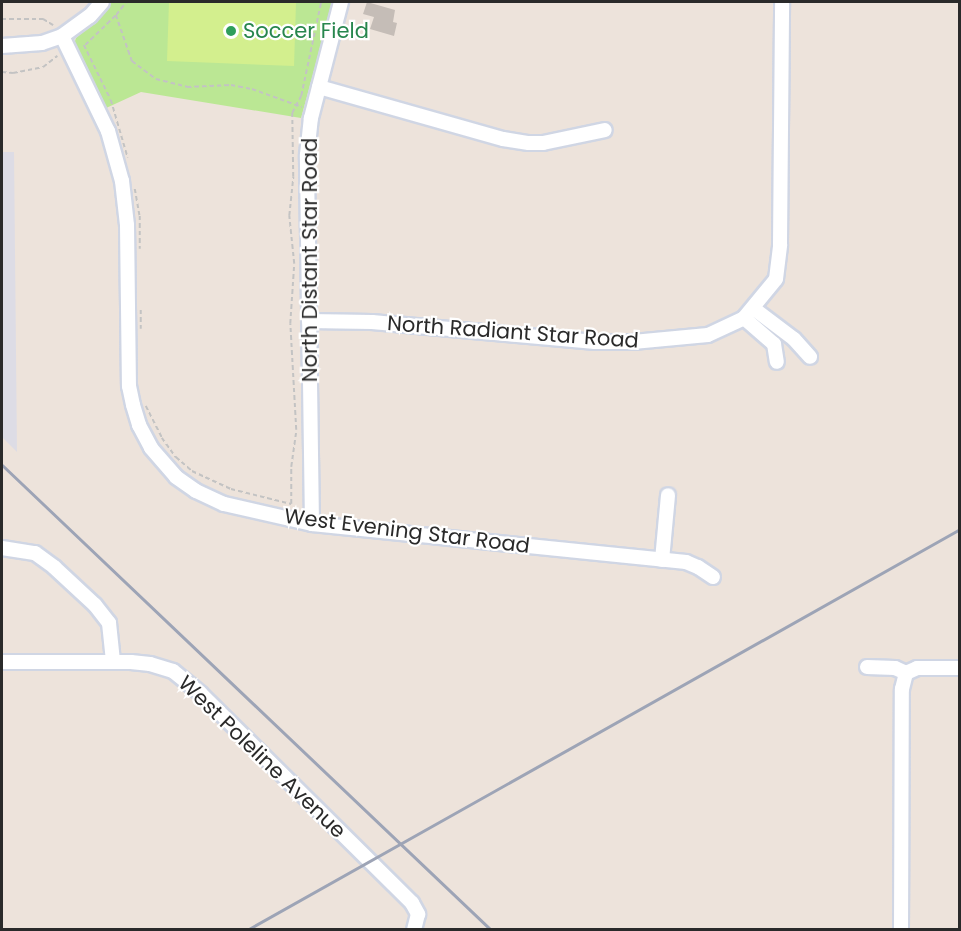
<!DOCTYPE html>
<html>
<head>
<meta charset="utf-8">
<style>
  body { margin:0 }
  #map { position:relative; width:961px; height:931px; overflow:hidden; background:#ede3db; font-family:Poppins,sans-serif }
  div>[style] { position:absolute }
  .industrial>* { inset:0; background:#dddce5 }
  .green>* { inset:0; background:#bbe794 }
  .pitch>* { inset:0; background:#d3ef8e }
  .building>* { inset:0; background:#c5bdb7 }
  .path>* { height:1.5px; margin-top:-0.75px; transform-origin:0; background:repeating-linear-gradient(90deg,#c3c3c3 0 4.5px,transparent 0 7.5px) }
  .roads { filter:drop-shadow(2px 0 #d0d6e4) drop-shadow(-2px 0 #d0d6e4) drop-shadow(0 2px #d0d6e4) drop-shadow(0 -2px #d0d6e4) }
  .minor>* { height:14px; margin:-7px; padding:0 7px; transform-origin:7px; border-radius:7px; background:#fff }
  .rail>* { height:3px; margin:-1.5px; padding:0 1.5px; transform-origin:1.5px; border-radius:1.5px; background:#9da4b6 }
  .dots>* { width:16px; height:16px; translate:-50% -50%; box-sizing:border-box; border:3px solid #fff; border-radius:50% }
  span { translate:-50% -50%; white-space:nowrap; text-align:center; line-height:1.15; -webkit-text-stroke:4.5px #fff; paint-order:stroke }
  .leisure-label { font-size:21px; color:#27864d }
  .left { translate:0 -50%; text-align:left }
  .street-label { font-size:21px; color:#2a2a2a }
  .frame { position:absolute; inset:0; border:3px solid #2a2a2a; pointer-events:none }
</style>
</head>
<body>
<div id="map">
  <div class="industrial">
    <i style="clip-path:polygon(2px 152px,14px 152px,17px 452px,2px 437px)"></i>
  </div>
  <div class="green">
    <i style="clip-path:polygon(112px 2px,333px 2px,301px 118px,141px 92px,104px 109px,74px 44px,76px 38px,100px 17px)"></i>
  </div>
  <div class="pitch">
    <i style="clip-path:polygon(169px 2px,296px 2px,294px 66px,167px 61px)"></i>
  </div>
  <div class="building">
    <i style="clip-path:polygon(367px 2px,395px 10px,393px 22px,397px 23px,394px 36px,370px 29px,374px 17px,363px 14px)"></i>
  </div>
  <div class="path">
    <i style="left:116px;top:15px;width:49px;rotate:70.8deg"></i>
    <i style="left:132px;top:61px;width:30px;rotate:37deg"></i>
    <i style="left:156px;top:79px;width:32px;rotate:14deg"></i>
    <i style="left:187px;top:87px;width:44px;rotate:-2.6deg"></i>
    <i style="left:231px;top:85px;width:21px;rotate:11deg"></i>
    <i style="left:252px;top:89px;width:53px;rotate:19.8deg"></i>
    <i style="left:2px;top:19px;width:41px"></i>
    <i style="left:43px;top:19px;width:12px;rotate:31deg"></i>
    <i style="left:84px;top:45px;width:61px;rotate:63.9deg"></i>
    <i style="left:111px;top:100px;width:60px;rotate:73.7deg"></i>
    <i style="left:85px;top:45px;width:43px;rotate:-44.1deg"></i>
    <i style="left:116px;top:15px;width:16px;rotate:-52deg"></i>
    <i style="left:2px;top:72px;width:11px;rotate:5deg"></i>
    <i style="left:13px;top:73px;width:31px;rotate:-11deg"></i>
    <i style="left:43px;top:67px;width:18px;rotate:-38deg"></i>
    <i style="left:135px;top:189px;width:27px;rotate:80deg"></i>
    <i style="left:140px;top:216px;width:33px;rotate:90deg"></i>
    <i style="left:141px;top:310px;width:19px;rotate:90deg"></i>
    <i style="left:146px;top:406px;width:36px;rotate:63deg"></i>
    <i style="left:162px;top:438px;width:24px;rotate:54deg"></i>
    <i style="left:176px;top:457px;width:21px;rotate:41deg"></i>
    <i style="left:192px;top:471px;width:43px;rotate:24.8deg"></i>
    <i style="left:231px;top:489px;width:62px;rotate:14deg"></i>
    <i style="left:291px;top:504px;width:37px;rotate:-90deg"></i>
    <i style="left:291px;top:467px;width:37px;rotate:-82deg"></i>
    <i style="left:296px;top:430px;width:106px;rotate:-93.2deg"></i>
    <i style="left:290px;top:324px;width:60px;rotate:-86.2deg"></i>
    <i style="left:294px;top:264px;width:48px;rotate:-95.9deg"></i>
    <i style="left:289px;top:216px;width:39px;rotate:-84deg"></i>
    <i style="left:293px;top:177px;width:64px;rotate:-90.9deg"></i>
    <i style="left:292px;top:113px;width:19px;rotate:-62deg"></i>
    <i style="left:301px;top:96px;width:96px;rotate:-78deg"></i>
  </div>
  <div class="roads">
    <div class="minor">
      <i style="left:62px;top:36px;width:106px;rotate:64.2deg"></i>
      <i style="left:108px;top:131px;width:52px;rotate:74.4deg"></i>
      <i style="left:122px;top:181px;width:44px;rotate:83.5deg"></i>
      <i style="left:127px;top:225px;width:161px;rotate:89.3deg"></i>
      <i style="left:129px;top:386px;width:19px;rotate:78deg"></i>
      <i style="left:133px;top:405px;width:21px;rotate:73deg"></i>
      <i style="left:139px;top:425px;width:26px;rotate:62deg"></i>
      <i style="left:151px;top:448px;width:38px;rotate:49deg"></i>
      <i style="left:176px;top:477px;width:24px;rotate:35deg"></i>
      <i style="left:196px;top:491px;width:31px;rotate:25deg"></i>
      <i style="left:224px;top:504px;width:90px;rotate:12.8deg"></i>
      <i style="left:312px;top:524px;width:376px;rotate:5.8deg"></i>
      <i style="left:686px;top:562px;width:13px;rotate:23deg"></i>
      <i style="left:698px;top:567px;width:18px;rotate:34deg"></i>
      <i style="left:2px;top:46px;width:40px;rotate:-4.3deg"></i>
      <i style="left:42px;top:43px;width:21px;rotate:-19deg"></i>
      <i style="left:62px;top:36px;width:34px;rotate:-36deg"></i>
      <i style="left:90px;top:16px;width:18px;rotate:-49deg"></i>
      <i style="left:319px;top:87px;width:191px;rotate:15.8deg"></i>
      <i style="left:503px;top:139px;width:26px;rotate:9deg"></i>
      <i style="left:529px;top:143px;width:14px"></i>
      <i style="left:543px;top:143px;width:63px;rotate:-11.8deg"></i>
      <i style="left:753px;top:308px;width:51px;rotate:37.1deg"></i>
      <i style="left:794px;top:339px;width:24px;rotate:48deg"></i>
      <i style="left:744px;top:318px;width:40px;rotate:41deg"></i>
      <i style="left:774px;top:344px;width:18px;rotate:81deg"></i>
      <i style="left:309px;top:321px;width:63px;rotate:0.9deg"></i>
      <i style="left:372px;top:322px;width:224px;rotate:5.1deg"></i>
      <i style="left:595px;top:342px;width:38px"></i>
      <i style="left:633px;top:342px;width:75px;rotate:-5.3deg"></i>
      <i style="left:708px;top:335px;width:40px;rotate:-25deg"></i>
      <i style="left:744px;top:318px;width:50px;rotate:-50.6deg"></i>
      <i style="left:776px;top:279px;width:35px;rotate:-83deg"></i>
      <i style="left:780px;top:244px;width:242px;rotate:-89.5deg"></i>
      <i style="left:312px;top:524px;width:369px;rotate:-90.8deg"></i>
      <i style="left:307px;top:155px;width:37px;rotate:-84deg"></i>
      <i style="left:311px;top:118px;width:120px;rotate:-75.5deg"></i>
      <i style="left:2px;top:548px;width:33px;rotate:9deg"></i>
      <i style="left:35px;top:553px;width:24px;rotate:36deg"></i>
      <i style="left:54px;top:567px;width:56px;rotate:42.8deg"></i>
      <i style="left:95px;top:605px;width:23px;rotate:52deg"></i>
      <i style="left:109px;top:623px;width:39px;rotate:84deg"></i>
      <i style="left:662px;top:560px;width:65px;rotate:-84.7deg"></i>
      <i style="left:2px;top:662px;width:129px"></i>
      <i style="left:131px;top:662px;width:19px;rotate:6deg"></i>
      <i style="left:150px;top:664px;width:24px;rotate:17deg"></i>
      <i style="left:173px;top:671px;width:36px;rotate:39deg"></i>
      <i style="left:201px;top:694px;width:297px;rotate:44.7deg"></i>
      <i style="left:412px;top:903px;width:13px;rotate:61deg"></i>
      <i style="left:418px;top:914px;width:16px;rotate:104deg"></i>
      <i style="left:867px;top:667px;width:28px;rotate:2deg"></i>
      <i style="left:895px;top:668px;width:12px;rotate:24deg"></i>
      <i style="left:906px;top:673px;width:12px;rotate:-24deg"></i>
      <i style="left:917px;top:668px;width:43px"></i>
      <i style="left:901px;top:930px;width:241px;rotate:-89.8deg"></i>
      <i style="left:902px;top:689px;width:16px;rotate:-76deg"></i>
    </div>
  </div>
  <div class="rail">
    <i style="left:2px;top:465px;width:675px;rotate:43.56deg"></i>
    <i style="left:247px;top:930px;width:818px;rotate:-29.35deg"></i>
  </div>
  <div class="dots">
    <i style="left:231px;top:31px;background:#2e9e5b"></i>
  </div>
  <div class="leisure-label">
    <span class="left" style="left:243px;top:31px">Soccer Field</span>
  </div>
  <div class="street-label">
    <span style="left:310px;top:260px;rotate:-90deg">North Distant Star Road</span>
    <span style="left:513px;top:332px;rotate:4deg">North Radiant Star Road</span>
    <span style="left:407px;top:531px;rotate:7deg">West Evening Star Road</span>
    <span style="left:262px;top:757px;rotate:44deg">West Poleline Avenue</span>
  </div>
  <div class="frame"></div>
</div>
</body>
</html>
